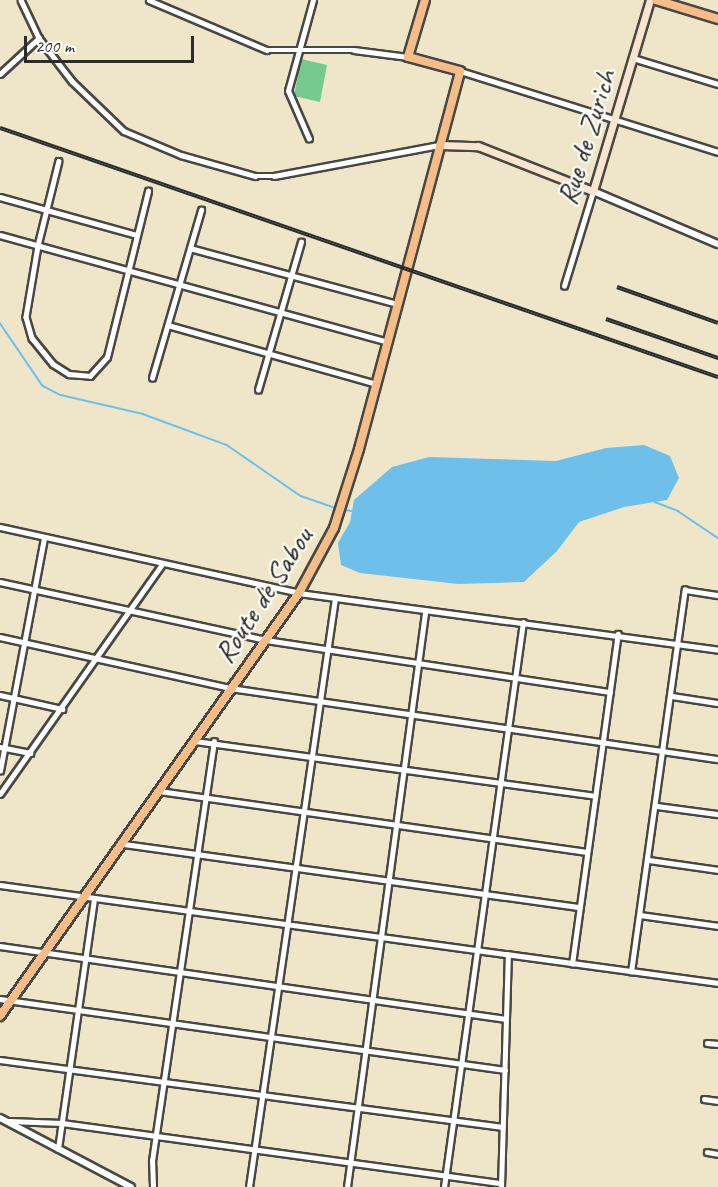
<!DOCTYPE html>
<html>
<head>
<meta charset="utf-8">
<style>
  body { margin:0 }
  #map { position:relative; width:718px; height:1187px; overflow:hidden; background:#efe6c9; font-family:Caveat,sans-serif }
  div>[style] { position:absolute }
  .green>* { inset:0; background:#74ca8f }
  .water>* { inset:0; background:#6ec0ea }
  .stream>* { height:1.5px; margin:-0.75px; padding:0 0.75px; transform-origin:0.75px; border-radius:0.75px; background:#6ec0ea }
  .roads { filter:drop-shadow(2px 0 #484743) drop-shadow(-2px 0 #484743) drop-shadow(0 2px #484743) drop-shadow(0 -2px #484743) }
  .minor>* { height:4.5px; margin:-2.25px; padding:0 2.25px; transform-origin:2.25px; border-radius:2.25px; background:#fff }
  .tertiary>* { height:6px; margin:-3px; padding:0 3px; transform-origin:3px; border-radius:3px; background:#fff }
  .secondary>* { height:7px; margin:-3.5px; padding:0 3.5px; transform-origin:3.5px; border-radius:3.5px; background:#fce5cf }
  .primary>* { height:8px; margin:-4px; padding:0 4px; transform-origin:4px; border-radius:4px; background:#f7bd88 }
  .rail>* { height:4px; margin-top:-2px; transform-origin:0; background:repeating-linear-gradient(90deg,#fdfcf7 0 4.5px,#2b2b2b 0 9px); box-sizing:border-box; border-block:2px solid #2b2b2b }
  span { translate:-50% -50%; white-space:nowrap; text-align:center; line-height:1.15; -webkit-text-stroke:4.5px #fdfcf7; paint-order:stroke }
  .street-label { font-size:30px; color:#2b2b2b }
  .scale { position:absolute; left:24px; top:36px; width:170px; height:27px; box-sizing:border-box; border:3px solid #2b2b2b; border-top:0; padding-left:8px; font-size:18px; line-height:21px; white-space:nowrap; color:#2b2b2b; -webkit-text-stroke:4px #fdfcf7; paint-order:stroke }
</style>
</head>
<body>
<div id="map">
  <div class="green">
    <i style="clip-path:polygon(301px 59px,327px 65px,320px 102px,294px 96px)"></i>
  </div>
  <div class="water">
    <i style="clip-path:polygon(644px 445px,670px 456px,679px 478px,667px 500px,624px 507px,579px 522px,557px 551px,524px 582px,458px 584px,360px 573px,341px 565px,338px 543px,350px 522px,354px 500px,392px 467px,429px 457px,556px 461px,606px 448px)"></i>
  </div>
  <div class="stream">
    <i style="left:0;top:323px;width:76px;rotate:55.7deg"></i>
    <i style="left:43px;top:386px;width:20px;rotate:27deg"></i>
    <i style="left:61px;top:395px;width:84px;rotate:13deg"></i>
    <i style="left:143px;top:414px;width:90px;rotate:20.3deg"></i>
    <i style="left:227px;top:445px;width:90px;rotate:34.6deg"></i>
    <i style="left:301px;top:496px;width:37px;rotate:19deg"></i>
    <i style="left:655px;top:502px;width:25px;rotate:21deg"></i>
    <i style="left:678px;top:511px;width:48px;rotate:34deg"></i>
    <i style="left:344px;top:510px;width:8px;rotate:7deg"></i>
  </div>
  <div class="roads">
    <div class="minor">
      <i style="left:21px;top:0;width:42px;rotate:64.7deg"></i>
      <i style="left:39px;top:38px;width:54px;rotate:52.5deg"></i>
      <i style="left:72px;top:81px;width:72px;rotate:43.9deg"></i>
      <i style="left:124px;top:131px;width:62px;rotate:22.8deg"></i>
      <i style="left:181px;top:155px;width:77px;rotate:15.8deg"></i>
      <i style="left:255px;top:176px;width:19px"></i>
      <i style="left:274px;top:176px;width:169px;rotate:-10.6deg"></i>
      <i style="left:149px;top:0;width:128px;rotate:23deg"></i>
      <i style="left:267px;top:50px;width:87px"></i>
      <i style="left:354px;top:50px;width:54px;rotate:7.4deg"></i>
      <i style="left:633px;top:58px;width:89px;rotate:17deg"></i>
      <i style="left:460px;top:71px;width:270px;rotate:17.4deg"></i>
      <i style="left:0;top:74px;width:53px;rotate:-42.7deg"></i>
      <i style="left:309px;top:139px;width:52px;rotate:-113.6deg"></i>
      <i style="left:288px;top:91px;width:94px;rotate:-74.6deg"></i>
      <i style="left:59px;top:161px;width:88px;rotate:103.9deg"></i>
      <i style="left:38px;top:246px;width:72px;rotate:99.6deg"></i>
      <i style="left:26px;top:317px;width:22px;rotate:74deg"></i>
      <i style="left:32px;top:338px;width:33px;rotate:51deg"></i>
      <i style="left:53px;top:364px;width:19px;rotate:32deg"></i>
      <i style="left:69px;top:374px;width:21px;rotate:5deg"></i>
      <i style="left:90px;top:376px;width:25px;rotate:-48deg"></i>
      <i style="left:107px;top:357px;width:171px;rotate:-76.1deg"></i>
      <i style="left:0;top:197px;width:142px;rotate:15.5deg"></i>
      <i style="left:0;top:235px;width:402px;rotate:15.4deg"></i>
      <i style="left:190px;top:248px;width:215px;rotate:15.1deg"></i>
      <i style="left:564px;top:286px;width:99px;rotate:-73deg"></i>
      <i style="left:168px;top:325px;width:216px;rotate:15.8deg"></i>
      <i style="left:152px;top:378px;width:175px;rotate:-73.7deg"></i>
      <i style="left:258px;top:390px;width:154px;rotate:-73.8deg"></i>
      <i style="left:0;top:527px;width:306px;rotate:12.4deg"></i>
      <i style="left:299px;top:593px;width:423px;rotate:7.7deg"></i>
      <i style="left:0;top:582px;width:272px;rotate:12.3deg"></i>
      <i style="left:266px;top:640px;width:348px;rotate:8.6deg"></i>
      <i style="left:0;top:637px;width:236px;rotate:12.5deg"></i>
      <i style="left:230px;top:688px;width:493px;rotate:8.3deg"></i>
      <i style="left:0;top:695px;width:64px;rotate:12.7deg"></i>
      <i style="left:672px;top:696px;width:47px;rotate:8.7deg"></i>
      <i style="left:195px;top:741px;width:404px;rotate:7.8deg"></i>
      <i style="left:0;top:747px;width:31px;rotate:11deg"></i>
      <i style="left:0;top:771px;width:237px;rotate:-79.3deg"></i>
      <i style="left:159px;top:791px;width:432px;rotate:8.1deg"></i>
      <i style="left:0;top:794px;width:281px;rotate:-54.8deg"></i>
      <i style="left:657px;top:806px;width:62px;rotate:7.5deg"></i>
      <i style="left:124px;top:844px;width:460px;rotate:7.9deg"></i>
      <i style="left:649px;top:860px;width:70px;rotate:8.2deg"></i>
      <i style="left:0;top:885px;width:725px;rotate:7.77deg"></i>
      <i style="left:640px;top:915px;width:79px;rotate:8deg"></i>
      <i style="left:0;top:946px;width:511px;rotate:8.21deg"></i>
      <i style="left:572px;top:964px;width:333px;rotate:-82.1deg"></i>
      <i style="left:631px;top:972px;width:386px;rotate:-82deg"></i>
      <i style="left:685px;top:590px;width:33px;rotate:9deg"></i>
      <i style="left:0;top:999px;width:510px;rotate:8deg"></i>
      <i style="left:707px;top:1043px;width:11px;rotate:5deg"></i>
      <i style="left:0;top:1060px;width:507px;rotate:7.59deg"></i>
      <i style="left:704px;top:1099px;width:14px;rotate:8deg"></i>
      <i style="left:9px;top:1121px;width:53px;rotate:2.2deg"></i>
      <i style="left:62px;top:1123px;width:443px;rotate:7.8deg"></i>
      <i style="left:58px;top:1149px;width:253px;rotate:-81.8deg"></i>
      <i style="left:707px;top:1152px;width:11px;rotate:10deg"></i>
      <i style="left:153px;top:1187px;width:26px;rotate:-92deg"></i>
      <i style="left:152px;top:1161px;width:424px;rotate:-81.6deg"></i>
      <i style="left:249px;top:1187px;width:595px;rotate:-81.69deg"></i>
      <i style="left:347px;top:1187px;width:579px;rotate:-82.26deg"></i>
      <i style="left:444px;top:1187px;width:570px;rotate:-82.04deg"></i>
      <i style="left:501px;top:1187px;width:232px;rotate:-88.3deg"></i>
    </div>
    <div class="tertiary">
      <i style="left:593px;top:191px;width:136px;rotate:23deg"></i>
      <i style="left:0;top:1118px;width:148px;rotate:27.8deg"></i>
    </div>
    <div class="secondary">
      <i style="left:441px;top:145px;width:37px;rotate:2deg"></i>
      <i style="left:478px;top:146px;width:123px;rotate:21.4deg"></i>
      <i style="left:593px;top:191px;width:199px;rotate:-73.4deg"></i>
    </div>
    <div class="primary">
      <i style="left:656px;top:0;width:65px;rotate:17deg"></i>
      <i style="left:0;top:1016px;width:518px;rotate:-54.75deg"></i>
      <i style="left:299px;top:593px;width:74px;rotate:-61.7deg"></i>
      <i style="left:334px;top:528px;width:83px;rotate:-72.4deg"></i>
      <i style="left:359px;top:449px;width:391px;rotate:-75deg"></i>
      <i style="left:460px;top:71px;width:54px;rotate:-164.9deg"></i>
      <i style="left:408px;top:57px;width:59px;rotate:-73.4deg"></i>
    </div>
  </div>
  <div class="rail">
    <i style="left:0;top:128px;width:760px;rotate:19.13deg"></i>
    <i style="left:617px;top:287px;width:107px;rotate:19.6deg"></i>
    <i style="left:606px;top:319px;width:119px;rotate:19.2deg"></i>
  </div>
  <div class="street-label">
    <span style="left:586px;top:137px;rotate:-73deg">Rue de Zurich</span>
    <span style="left:263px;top:595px;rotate:-57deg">Route de Sabou</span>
  </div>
  <div class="scale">200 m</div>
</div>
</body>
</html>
